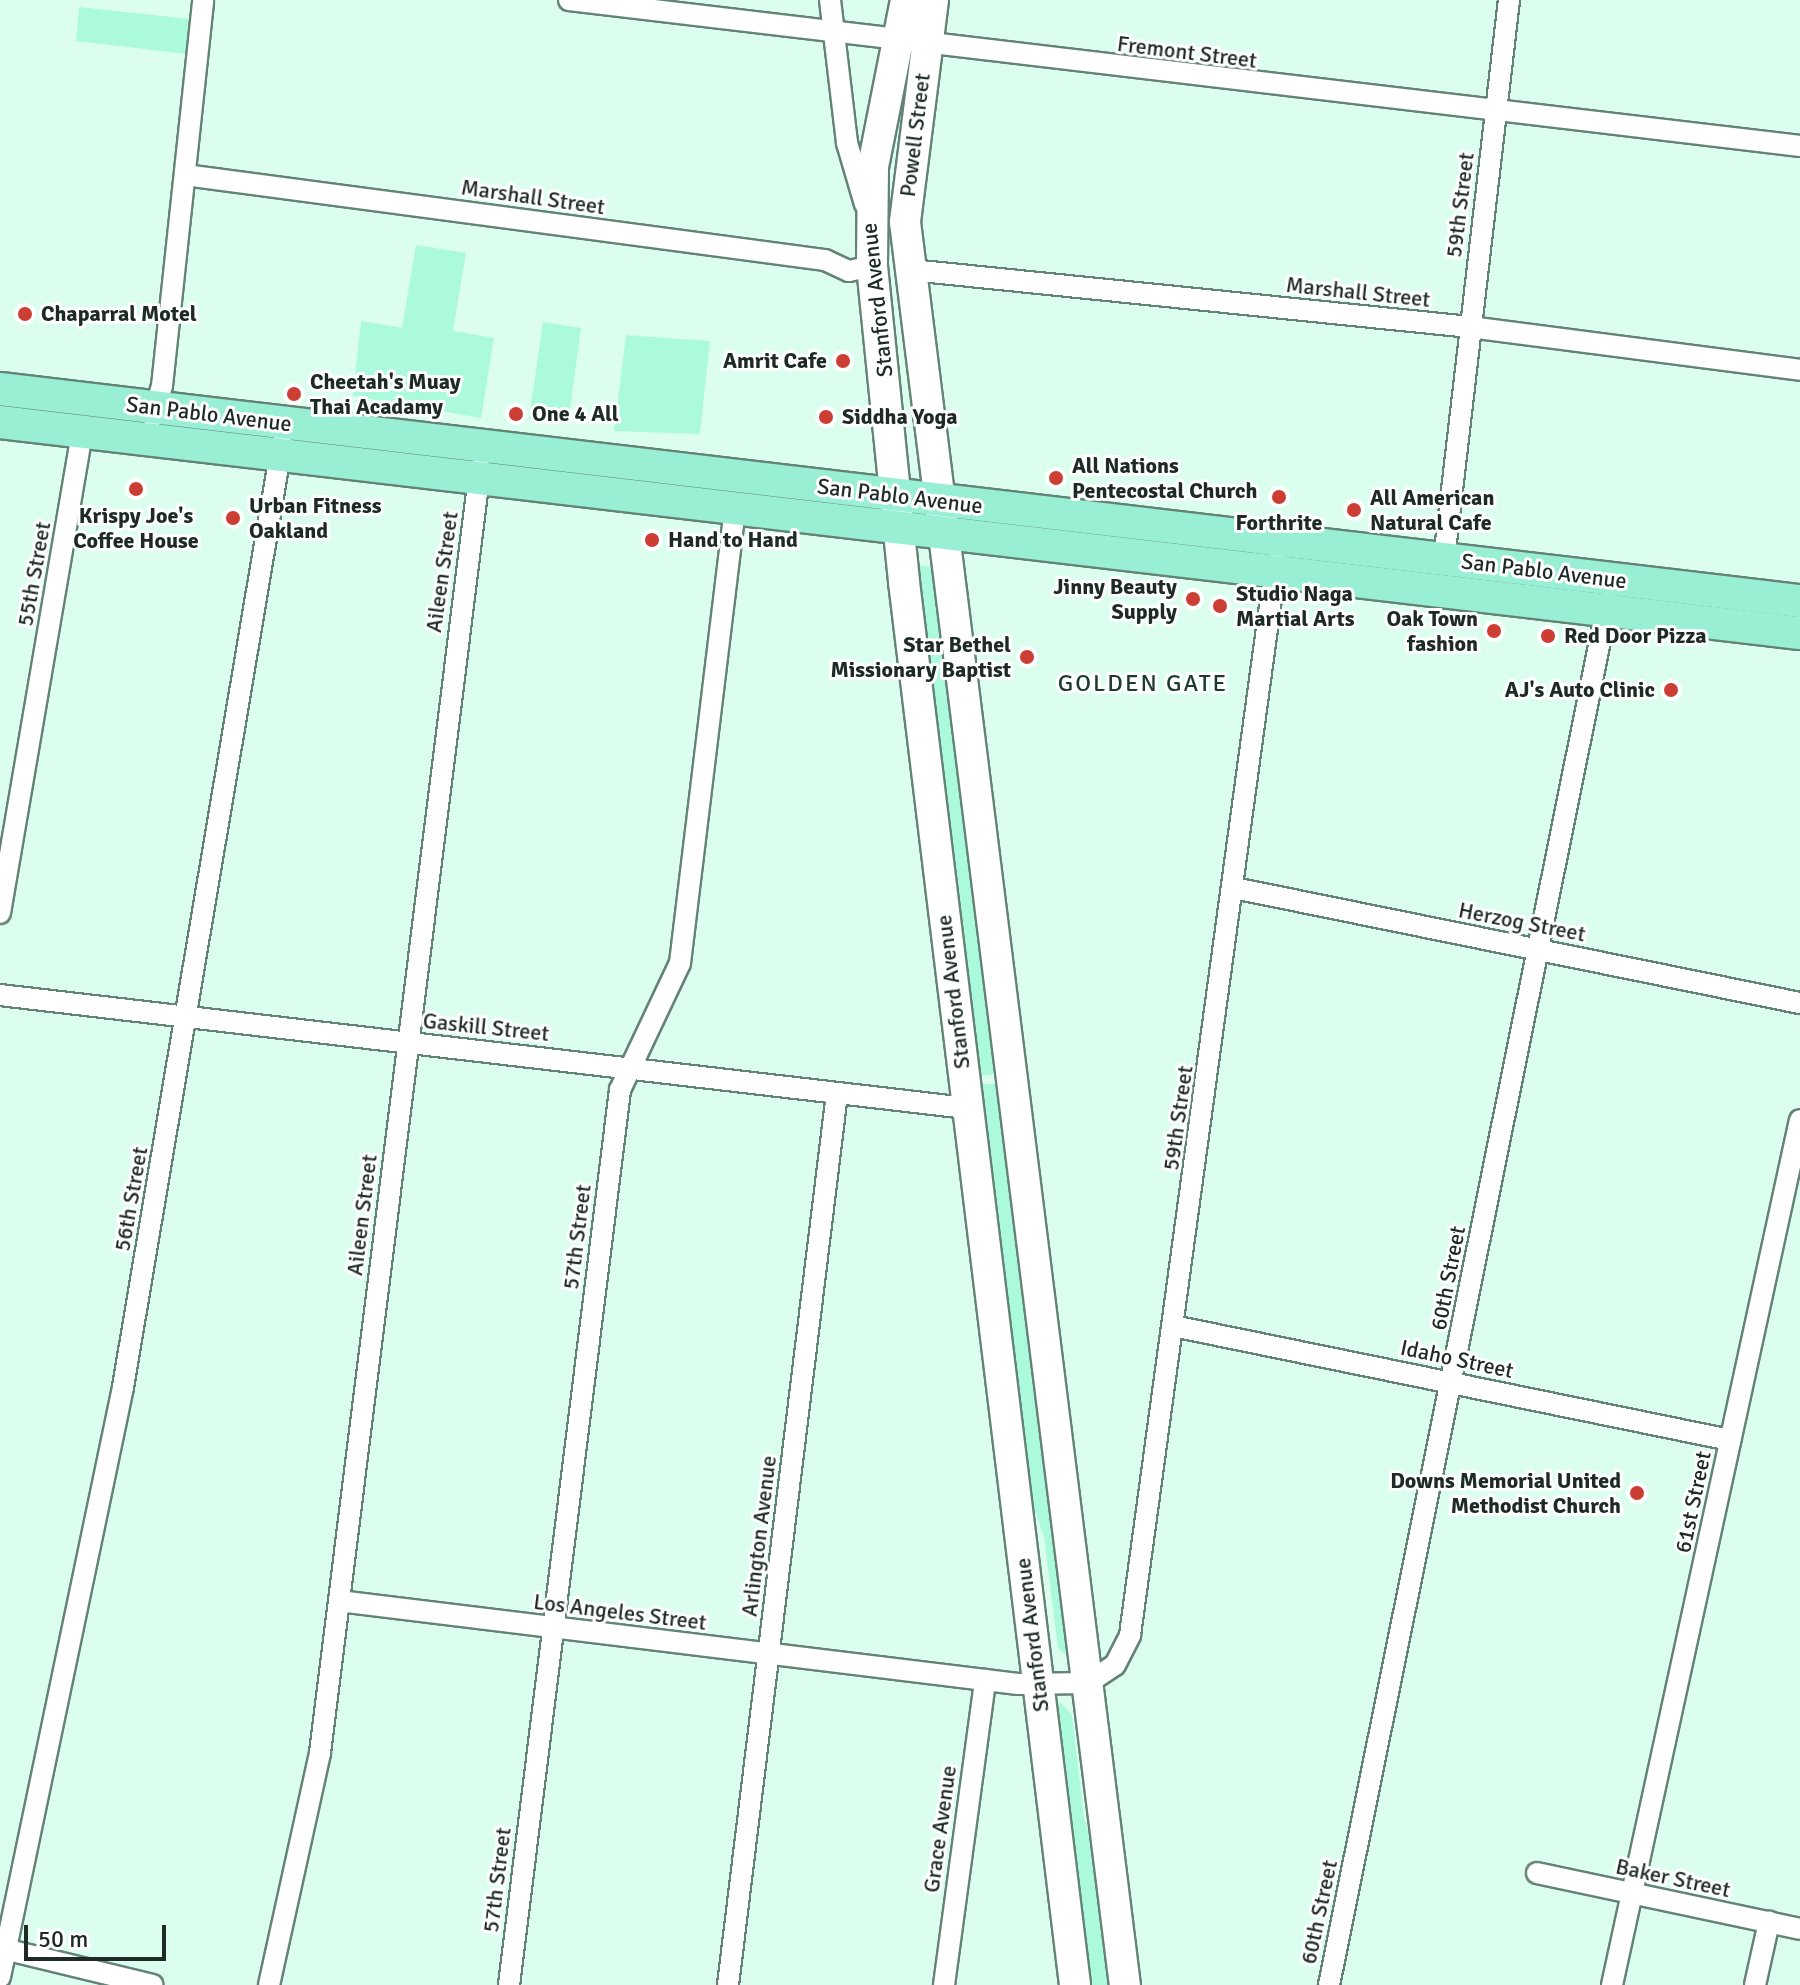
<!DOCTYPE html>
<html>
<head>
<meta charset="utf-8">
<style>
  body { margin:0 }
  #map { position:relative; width:1800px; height:1985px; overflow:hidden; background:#dbfeef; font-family:Signika,sans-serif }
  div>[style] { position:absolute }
  .green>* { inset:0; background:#abfadb }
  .roads { filter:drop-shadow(2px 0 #648376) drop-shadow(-2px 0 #648376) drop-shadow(0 2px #648376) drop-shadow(0 -2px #648376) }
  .minor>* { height:20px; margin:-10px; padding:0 10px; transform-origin:10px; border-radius:10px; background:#fff }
  .secondary>* { height:30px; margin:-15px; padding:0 15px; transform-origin:15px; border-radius:15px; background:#fff }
  .primary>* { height:32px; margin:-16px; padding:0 16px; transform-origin:16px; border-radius:16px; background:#99efd3 }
  .dots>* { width:22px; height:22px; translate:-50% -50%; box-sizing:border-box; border:4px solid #fff; border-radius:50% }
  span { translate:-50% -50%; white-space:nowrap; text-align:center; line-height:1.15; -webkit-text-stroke:6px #fff; paint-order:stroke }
  .street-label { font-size:22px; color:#1d2a25 }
  .poi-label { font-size:22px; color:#1d2a25; font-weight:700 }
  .left { translate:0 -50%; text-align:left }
  .right { translate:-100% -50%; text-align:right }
  .neighbourhood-label { font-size:24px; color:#1c3a2f; letter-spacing:2px }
  .scale { position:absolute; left:24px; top:1925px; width:142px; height:36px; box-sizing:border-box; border:4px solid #1d2a25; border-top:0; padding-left:10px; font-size:24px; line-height:28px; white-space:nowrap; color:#1d2a25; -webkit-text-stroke:6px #fff; paint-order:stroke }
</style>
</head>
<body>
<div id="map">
  <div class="green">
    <i style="clip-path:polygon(79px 7px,190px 19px,187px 54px,76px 41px)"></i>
    <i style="clip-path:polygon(416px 245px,466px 253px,453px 331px,494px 338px,481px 418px,353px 396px,361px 321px,402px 328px)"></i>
    <i style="clip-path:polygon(543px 322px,581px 328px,568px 424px,529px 419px)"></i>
    <i style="clip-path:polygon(626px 335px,710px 341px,700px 434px,614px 431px)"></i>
    <i style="clip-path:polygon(919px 565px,931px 567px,934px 582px,1006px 1073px,976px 1076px,923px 642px)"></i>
    <i style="clip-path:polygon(1007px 1082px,1071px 1660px,1058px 1648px,1044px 1537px,1028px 1490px,977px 1085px)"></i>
    <i style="clip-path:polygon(1060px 1702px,1072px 1715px,1084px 1818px,1099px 1862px,1117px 1985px,1087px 1985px,1054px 1706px)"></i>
  </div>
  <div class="roads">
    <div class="minor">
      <i style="left:569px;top:0;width:1240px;rotate:6.76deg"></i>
      <i style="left:830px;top:0;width:144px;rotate:83.2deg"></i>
      <i style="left:847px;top:143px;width:64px;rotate:73.6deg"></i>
      <i style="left:185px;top:175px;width:646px;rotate:7.57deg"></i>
      <i style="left:825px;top:260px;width:26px;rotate:25deg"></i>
      <i style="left:849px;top:271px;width:24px;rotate:-12deg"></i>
      <i style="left:911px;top:270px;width:562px;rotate:5.82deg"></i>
      <i style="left:1470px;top:327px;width:333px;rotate:7.4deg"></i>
      <i style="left:153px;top:417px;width:32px;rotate:-74deg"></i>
      <i style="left:162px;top:386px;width:388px;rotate:-83.9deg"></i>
      <i style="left:1444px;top:559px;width:563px;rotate:-83.37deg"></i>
      <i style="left:1234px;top:888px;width:578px;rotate:11.49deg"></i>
      <i style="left:0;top:913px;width:488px;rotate:-80.3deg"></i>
      <i style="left:0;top:995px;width:974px;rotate:6.67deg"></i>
      <i style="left:1173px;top:1326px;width:569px;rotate:11.57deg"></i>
      <i style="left:339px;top:1601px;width:684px;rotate:6.97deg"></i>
      <i style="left:1018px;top:1684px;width:70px;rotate:-0.8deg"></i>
      <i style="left:1088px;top:1683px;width:32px;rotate:-34deg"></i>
      <i style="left:1115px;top:1665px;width:34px;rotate:-63deg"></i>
      <i style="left:1130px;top:1635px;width:1083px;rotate:-82.25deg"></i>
      <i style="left:1537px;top:1873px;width:269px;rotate:12deg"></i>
      <i style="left:0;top:1948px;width:157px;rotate:13.6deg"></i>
      <i style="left:0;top:1977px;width:603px;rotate:-78.22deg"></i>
      <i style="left:123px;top:1387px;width:957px;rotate:-80.44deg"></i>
      <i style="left:269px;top:1985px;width:238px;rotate:-77.6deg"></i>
      <i style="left:320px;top:1753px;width:1295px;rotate:-82.9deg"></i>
      <i style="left:509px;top:1985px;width:902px;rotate:-82.93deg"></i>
      <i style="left:620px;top:1090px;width:140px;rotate:-64.7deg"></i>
      <i style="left:680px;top:963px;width:458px;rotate:-83.1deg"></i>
      <i style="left:728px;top:1985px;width:898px;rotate:-83.03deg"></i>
      <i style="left:944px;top:1985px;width:308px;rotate:-82.3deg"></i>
      <i style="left:1329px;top:1985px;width:1412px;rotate:-78.6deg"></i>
      <i style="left:1612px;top:1985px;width:885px;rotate:-77.74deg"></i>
      <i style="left:1755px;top:1985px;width:65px;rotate:-77.5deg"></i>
    </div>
    <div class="secondary">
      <i style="left:906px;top:0;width:170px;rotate:101.2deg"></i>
      <i style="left:873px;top:167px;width:99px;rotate:90.6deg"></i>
      <i style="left:872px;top:266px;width:318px;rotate:84.2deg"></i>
      <i style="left:904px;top:582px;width:1413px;rotate:83.05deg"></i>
      <i style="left:933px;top:0;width:224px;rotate:97.2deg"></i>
      <i style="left:905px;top:222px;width:1777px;rotate:82.89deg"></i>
    </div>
    <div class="primary">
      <i style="left:0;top:389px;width:1812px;rotate:6.72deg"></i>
      <i style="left:0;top:422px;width:1812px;rotate:6.69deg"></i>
    </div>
  </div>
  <div class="dots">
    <i style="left:25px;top:314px;background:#cc3e34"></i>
    <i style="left:843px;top:361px;background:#cc3e34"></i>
    <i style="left:294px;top:394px;background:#cc3e34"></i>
    <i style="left:516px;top:414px;background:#cc3e34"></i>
    <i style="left:826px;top:417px;background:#cc3e34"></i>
    <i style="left:1056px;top:478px;background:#cc3e34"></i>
    <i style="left:136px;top:489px;background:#cc3e34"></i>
    <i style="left:1279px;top:497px;background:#cc3e34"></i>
    <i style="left:1354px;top:510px;background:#cc3e34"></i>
    <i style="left:233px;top:518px;background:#cc3e34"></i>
    <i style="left:652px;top:540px;background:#cc3e34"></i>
    <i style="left:1193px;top:599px;background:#cc3e34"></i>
    <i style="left:1220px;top:606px;background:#cc3e34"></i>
    <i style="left:1494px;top:631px;background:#cc3e34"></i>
    <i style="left:1548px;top:636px;background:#cc3e34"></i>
    <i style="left:1027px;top:657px;background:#cc3e34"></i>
    <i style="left:1671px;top:690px;background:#cc3e34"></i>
    <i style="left:1637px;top:1493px;background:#cc3e34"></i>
  </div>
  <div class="street-label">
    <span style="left:1187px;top:52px;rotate:7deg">Fremont Street</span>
    <span style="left:915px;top:135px;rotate:-83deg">Powell Street</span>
    <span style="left:533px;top:197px;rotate:8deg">Marshall Street</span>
    <span style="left:1460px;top:205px;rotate:-83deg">59th Street</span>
    <span style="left:1358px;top:292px;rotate:6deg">Marshall Street</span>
    <span style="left:877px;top:300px;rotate:-96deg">Stanford Avenue</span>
    <span style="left:209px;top:414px;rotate:7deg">San Pablo Avenue</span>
    <span style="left:900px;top:496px;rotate:7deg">San Pablo Avenue</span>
    <span style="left:1544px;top:571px;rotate:7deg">San Pablo Avenue</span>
    <span style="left:442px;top:572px;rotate:-82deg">Aileen Street</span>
    <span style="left:34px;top:574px;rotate:-80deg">55th Street</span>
    <span style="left:1522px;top:922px;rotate:11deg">Herzog Street</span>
    <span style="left:953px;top:992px;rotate:-97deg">Stanford Avenue</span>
    <span style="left:486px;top:1027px;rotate:6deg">Gaskill Street</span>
    <span style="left:1178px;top:1118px;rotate:-82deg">59th Street</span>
    <span style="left:131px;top:1199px;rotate:-80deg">56th Street</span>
    <span style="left:362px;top:1215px;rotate:-83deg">Aileen Street</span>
    <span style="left:577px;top:1237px;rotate:-83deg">57th Street</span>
    <span style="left:1448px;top:1278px;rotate:-79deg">60th Street</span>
    <span style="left:1457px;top:1359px;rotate:12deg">Idaho Street</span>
    <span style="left:1693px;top:1502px;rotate:-78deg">61st Street</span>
    <span style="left:759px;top:1536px;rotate:-83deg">Arlington Avenue</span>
    <span style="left:620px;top:1612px;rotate:7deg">Los Angeles Street</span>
    <span style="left:1032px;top:1635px;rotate:-97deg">Stanford Avenue</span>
    <span style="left:940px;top:1829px;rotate:-82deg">Grace Avenue</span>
    <span style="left:1673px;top:1878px;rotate:12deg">Baker Street</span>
    <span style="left:497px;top:1880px;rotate:-83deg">57th Street</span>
    <span style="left:1319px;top:1912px;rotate:-78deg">60th Street</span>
  </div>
  <div class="poi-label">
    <span class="left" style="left:41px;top:314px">Chaparral Motel</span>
    <span class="right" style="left:827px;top:361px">Amrit Cafe</span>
    <span class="left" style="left:310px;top:394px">Cheetah's Muay<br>Thai Acadamy</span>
    <span class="left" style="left:532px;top:414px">One 4 All</span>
    <span class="left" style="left:842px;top:417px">Siddha Yoga</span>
    <span class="left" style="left:1072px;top:478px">All Nations<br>Pentecostal Church</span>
    <span class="left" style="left:1370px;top:510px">All American<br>Natural Cafe</span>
    <span class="left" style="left:249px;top:518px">Urban Fitness<br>Oakland</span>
    <span style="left:136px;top:528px">Krispy Joe's<br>Coffee House</span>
    <span style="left:1279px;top:523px">Forthrite</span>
    <span class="left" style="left:668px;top:540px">Hand to Hand</span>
    <span class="right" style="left:1177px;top:599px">Jinny Beauty<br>Supply</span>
    <span class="left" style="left:1236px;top:606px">Studio Naga<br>Martial Arts</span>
    <span class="right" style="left:1478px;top:631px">Oak Town<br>fashion</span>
    <span class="left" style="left:1564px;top:636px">Red Door Pizza</span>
    <span class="right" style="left:1011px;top:657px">Star Bethel<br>Missionary Baptist</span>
    <span class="right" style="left:1655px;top:690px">AJ's Auto Clinic</span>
    <span class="right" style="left:1621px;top:1493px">Downs Memorial United<br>Methodist Church</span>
  </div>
  <div class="neighbourhood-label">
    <span style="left:1143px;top:684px">GOLDEN GATE</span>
  </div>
  <div class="scale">50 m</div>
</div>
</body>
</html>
